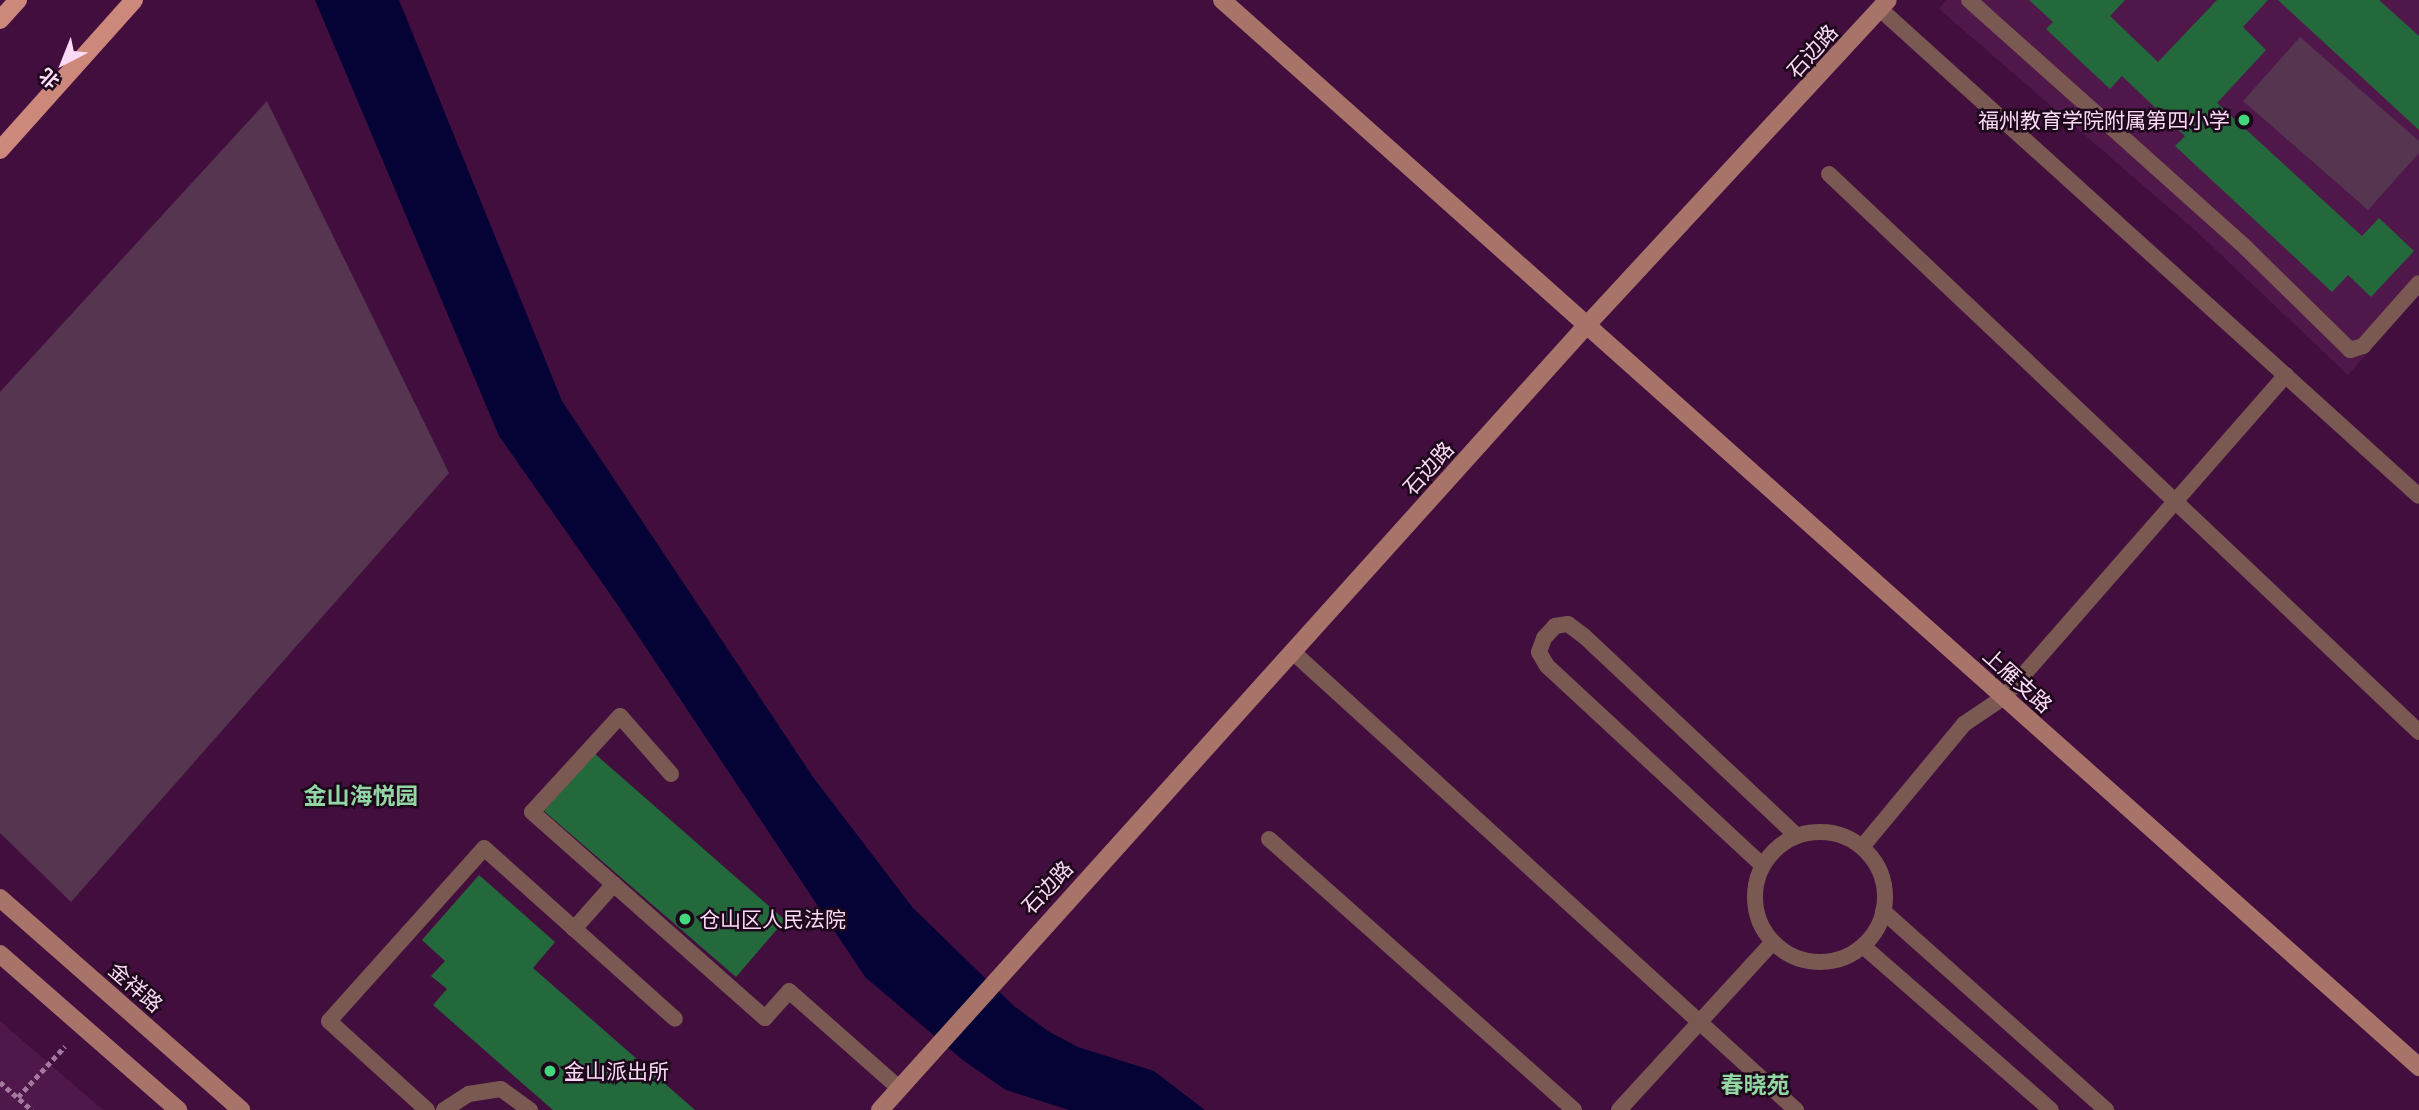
<!DOCTYPE html>
<html>
<head>
<meta charset="utf-8">
<style>
  body { margin:0 }
  #map { position:relative; width:2419px; height:1110px; overflow:hidden; background:#420e3e; font-family:"Golos Text","Noto Sans SC",sans-serif }
  div>[style] { position:absolute }
  .built>* { inset:0; background:#50174a }
  .green>* { inset:0; background:#553550 }
  .water>* { inset:0; background:#050336 }
  .building>* { inset:0; background:#24693c }
  .path>* { height:4.5px; margin-top:-2.25px; transform-origin:0; background:repeating-linear-gradient(90deg,#a3799e 0 5px,transparent 0 8.5px) }
  .lane>* { height:16px; margin:-8px; padding:0 8px; transform-origin:8px; border-radius:8px; background:#7a5952 }
  .lane>.ring { margin:-8px; padding:0; box-sizing:content-box; background:none; border:16px solid #7a5952; border-radius:50% }
  .secondary>* { height:18px; margin:-9px; padding:0 9px; transform-origin:9px; border-radius:9px; background:#a87469 }
  .primary>* { height:18px; margin:-9px; padding:0 9px; transform-origin:9px; border-radius:9px; background:#cb887b }
  .dots>* { width:19px; height:19px; translate:-50% -50%; box-sizing:border-box; border:4px solid #1d071b; border-radius:50% }
  span { translate:-50% -50%; white-space:nowrap; text-align:center; line-height:1.15; -webkit-text-stroke:5px #1d071b; paint-order:stroke }
  .street-label { font-size:21px; color:#fadaf5 }
  .poi-label { font-size:21px; color:#fadaf5 }
  .right { translate:-100% -50%; text-align:right }
  .left { translate:0 -50%; text-align:left }
  .neighbourhood-label { font-size:23px; color:#92d6a3; font-weight:700 }
  .north { position:absolute; left:28px; top:28px; width:70px; height:70px; -webkit-text-stroke:5px #1d071b; paint-order:stroke; rotate:222deg; font-size:19px; font-weight:700; line-height:28px; text-align:center; color:#fadaf5 }
  .north::after { content:''; display:block; margin:auto; width:24px; height:32px; background:#fadaf5; clip-path:polygon(50% 0,100% 100%,50% 72%,0 100%) }
</style>
</head>
<body>
<div id="map">
  <div class="built">
    <i style="clip-path:polygon(1946px 0,2419px 0,2419px 295px,2348px 375px,2197px 232px,1939px 9px)"></i>
    <i style="clip-path:polygon(0 1021px,103px 1110px,0 1110px)"></i>
  </div>
  <div class="green">
    <i style="clip-path:polygon(2300px 37px,2419px 141px,2419px 153px,2368px 210px,2243px 101px)"></i>
    <i style="clip-path:polygon(267px 101px,449px 473px,71px 902px,0 833px,0 392px)"></i>
  </div>
  <div class="water">
    <i style="clip-path:polygon(315px 0,399px 0,562px 401px,813px 777px,913px 908px,1014px 1006px,1048px 1031px,1078px 1047px,1154px 1071px,1205px 1110px,1069px 1110px,1006px 1090px,964px 1061px,865px 977px,615px 601px,499px 436px)"></i>
  </div>
  <div class="building">
    <i style="clip-path:polygon(2029px 0,2125px 0,2110px 16px,2158px 62px,2217px 0,2268px 0,2243px 27px,2266px 50px,2217px 103px,2362px 236px,2379px 218px,2414px 251px,2371px 297px,2348px 275px,2332px 292px,2175px 146px,2185px 136px,2122px 76px,2110px 89px,2046px 29px,2053px 22px)"></i>
    <i style="clip-path:polygon(2278px 0,2379px 0,2419px 36px,2419px 130px)"></i>
    <i style="clip-path:polygon(594px 753px,785px 920px,736px 977px,544px 811px)"></i>
    <i style="clip-path:polygon(479px 875px,555px 942px,533px 968px,695px 1110px,553px 1110px,433px 1005px,447px 989px,431px 976px,445px 961px,422px 940px)"></i>
  </div>
  <div class="path">
    <i style="left:0;top:1082px;width:43px;rotate:41.2deg"></i>
    <i style="left:18px;top:1097px;width:69px;rotate:-47.3deg"></i>
  </div>
  <div class="lane">
    <i style="left:1969px;top:0;width:372px;rotate:41.8deg"></i>
    <i style="left:2246px;top:248px;width:146px;rotate:44.4deg"></i>
    <i style="left:2350px;top:350px;width:14px;rotate:-17deg"></i>
    <i style="left:2363px;top:346px;width:84px;rotate:-48.4deg"></i>
    <i style="left:1880px;top:9px;width:726px;rotate:42.1deg"></i>
    <i style="left:1829px;top:174px;width:812px;rotate:43.4deg"></i>
    <i style="left:1294px;top:653px;width:679px;rotate:42.31deg"></i>
    <i style="left:671px;top:774px;width:77px;rotate:-131.3deg"></i>
    <i style="left:620px;top:716px;width:130px;rotate:132.5deg"></i>
    <i style="left:532px;top:812px;width:311px;rotate:41.5deg"></i>
    <i style="left:765px;top:1018px;width:36px;rotate:-48deg"></i>
    <i style="left:789px;top:991px;width:147px;rotate:41.4deg"></i>
    <i class="ring" style="left:1755px;top:832px;width:114px;height:114px"></i>
    <i style="left:1269px;top:839px;width:408px;rotate:41.6deg"></i>
    <i style="left:1862px;top:847px;width:160px;rotate:-50.3deg"></i>
    <i style="left:1964px;top:724px;width:48px;rotate:-34deg"></i>
    <i style="left:2004px;top:697px;width:428px;rotate:-48.8deg"></i>
    <i style="left:1762px;top:865px;width:293px;rotate:-137.2deg"></i>
    <i style="left:1547px;top:666px;width:16px;rotate:-120deg"></i>
    <i style="left:1539px;top:652px;width:15px;rotate:-70deg"></i>
    <i style="left:1544px;top:638px;width:16px;rotate:-47deg"></i>
    <i style="left:1555px;top:626px;width:13px;rotate:-9deg"></i>
    <i style="left:1568px;top:624px;width:20px;rotate:37deg"></i>
    <i style="left:1584px;top:636px;width:292px;rotate:43.2deg"></i>
    <i style="left:1883px;top:911px;width:299px;rotate:41.7deg"></i>
    <i style="left:574px;top:929px;width:60px;rotate:-48.4deg"></i>
    <i style="left:1863px;top:946px;width:249px;rotate:41.1deg"></i>
    <i style="left:427px;top:1110px;width:132px;rotate:-137.8deg"></i>
    <i style="left:329px;top:1021px;width:232px;rotate:-48.1deg"></i>
    <i style="left:484px;top:848px;width:256px;rotate:41.8deg"></i>
    <i style="left:444px;top:1110px;width:30px;rotate:-33deg"></i>
    <i style="left:469px;top:1094px;width:32px;rotate:-9deg"></i>
    <i style="left:501px;top:1089px;width:36px;rotate:36deg"></i>
    <i style="left:1619px;top:1110px;width:228px;rotate:-47.5deg"></i>
  </div>
  <div class="secondary">
    <i style="left:1222px;top:0;width:1604px;rotate:41.71deg"></i>
    <i style="left:0;top:898px;width:321px;rotate:41.3deg"></i>
    <i style="left:0;top:954px;width:237px;rotate:41.2deg"></i>
    <i style="left:880px;top:1110px;width:1055px;rotate:-48deg"></i>
    <i style="left:1586px;top:326px;width:444px;rotate:-47.2deg"></i>
  </div>
  <div class="primary">
    <i style="left:0;top:20px;width:27px;rotate:-48deg"></i>
    <i style="left:0;top:150px;width:201px;rotate:-48.2deg"></i>
  </div>
  <div class="dots">
    <i style="left:2244px;top:120px;background:#43d77b"></i>
    <i style="left:685px;top:919px;background:#43d77b"></i>
    <i style="left:550px;top:1071px;background:#43d77b"></i>
  </div>
  <div class="street-label">
    <span style="left:1812px;top:51px;rotate:-48deg">石边路</span>
    <span style="left:1428px;top:468px;rotate:-48deg">石边路</span>
    <span style="left:2018px;top:680px;rotate:42deg">上雁支路</span>
    <span style="left:1047px;top:887px;rotate:-47deg">石边路</span>
    <span style="left:136px;top:987px;rotate:41deg">金祥路</span>
  </div>
  <div class="poi-label">
    <span class="right" style="left:2230px;top:120px">福州教育学院附属第四小学</span>
    <span class="left" style="left:699px;top:919px">仓山区人民法院</span>
    <span class="left" style="left:564px;top:1071px">金山派出所</span>
  </div>
  <div class="neighbourhood-label">
    <span style="left:361px;top:795px">金山海悦园</span>
    <span style="left:1755px;top:1084px">春晓苑</span>
  </div>
  <div class="north">北</div>
</div>
</body>
</html>
